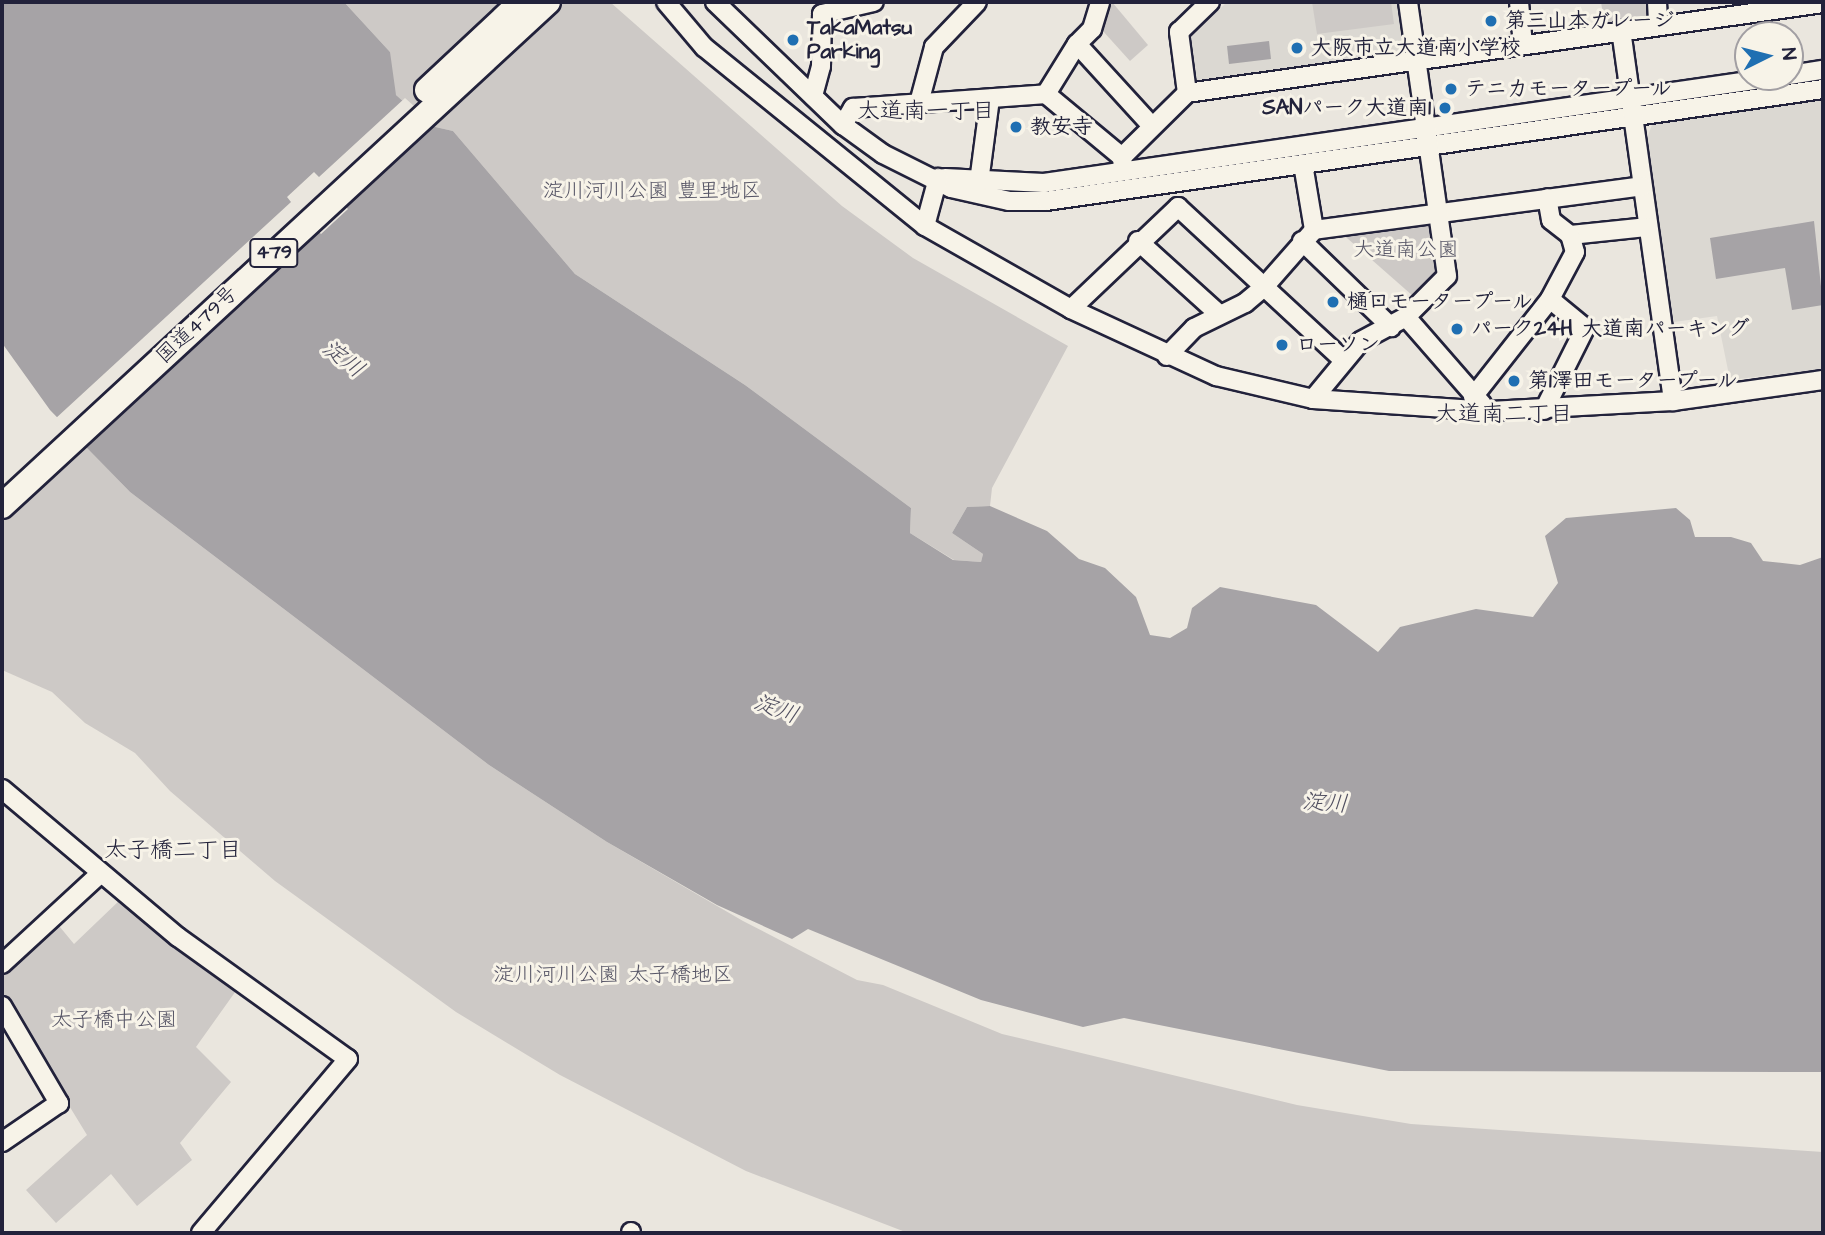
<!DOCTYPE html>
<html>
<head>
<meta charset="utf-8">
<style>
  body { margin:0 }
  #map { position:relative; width:1825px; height:1235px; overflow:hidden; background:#eae6de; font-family:"Architects Daughter","Klee One",sans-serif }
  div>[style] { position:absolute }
  .built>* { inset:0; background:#dbd8d2 }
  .green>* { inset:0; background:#cdc9c6 }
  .water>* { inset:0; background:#a6a3a6 }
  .pier>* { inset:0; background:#eae6de }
  .roads { filter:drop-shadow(2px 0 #22223b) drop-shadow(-2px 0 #22223b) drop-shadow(0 2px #22223b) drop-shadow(0 -2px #22223b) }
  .minor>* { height:18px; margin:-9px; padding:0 9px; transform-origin:9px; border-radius:9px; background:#f7f3e8 }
  .highway>* { height:24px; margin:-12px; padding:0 12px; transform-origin:12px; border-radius:12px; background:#f7f3e8 }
  .dots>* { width:19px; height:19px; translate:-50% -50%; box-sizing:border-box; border:4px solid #f7f3e8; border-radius:50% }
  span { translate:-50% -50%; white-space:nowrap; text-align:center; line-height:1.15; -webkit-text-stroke:6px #f7f3e8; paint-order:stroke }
  .shield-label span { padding:2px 5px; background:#f7f3e8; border:2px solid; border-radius:5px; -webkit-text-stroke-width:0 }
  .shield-label { font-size:19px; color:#22223b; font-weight:700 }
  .poi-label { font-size:21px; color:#22223b; font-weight:700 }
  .left { translate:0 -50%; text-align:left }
  .right { translate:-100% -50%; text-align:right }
  .park-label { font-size:21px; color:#555465 }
  .street-label { font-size:21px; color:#22223b }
  .neighbourhood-label { font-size:23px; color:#22223b }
  .water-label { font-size:23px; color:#504f60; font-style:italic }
  .frame { position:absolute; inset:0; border:4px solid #22223b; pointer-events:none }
  .north { position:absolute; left:1734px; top:21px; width:70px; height:70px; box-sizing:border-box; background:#f7f3e8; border:2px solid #a29fa3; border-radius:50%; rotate:84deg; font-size:19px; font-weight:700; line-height:28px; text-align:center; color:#22223b }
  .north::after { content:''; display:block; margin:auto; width:24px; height:32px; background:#1f6fb2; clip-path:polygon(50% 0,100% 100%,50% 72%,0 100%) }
</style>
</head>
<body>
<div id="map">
  <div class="built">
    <i style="clip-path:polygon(1227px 2px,1398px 2px,1406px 55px,1196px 85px,1188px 40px)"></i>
    <i style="clip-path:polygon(1823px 99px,1823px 369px,1730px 380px,1717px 316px,1674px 322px,1646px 141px,1653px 122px)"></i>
  </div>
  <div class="green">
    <i style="clip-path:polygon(344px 2px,610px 2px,842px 206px,913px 258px,1068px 346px,992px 488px,990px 506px,967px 507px,952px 533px,983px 554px,981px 562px,954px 560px,910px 533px,911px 508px,745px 385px,575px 274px,453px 131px,431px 126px,396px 95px,383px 73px,390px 52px)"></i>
    <i style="clip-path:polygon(1112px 2px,1148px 45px,1130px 61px,1102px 30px)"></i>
    <i style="clip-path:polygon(1312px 2px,1391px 2px,1394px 24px,1317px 34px)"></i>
    <i style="clip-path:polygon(1601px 2px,1651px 2px,1649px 21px,1605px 27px)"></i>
    <i style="clip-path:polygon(1431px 222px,1437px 269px,1413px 296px,1339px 231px)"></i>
    <i style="clip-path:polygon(71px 431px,130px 492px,489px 765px,607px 842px,743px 921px,857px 980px,883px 985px,1002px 1034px,1297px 1105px,1411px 1124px,1823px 1152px,1823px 1233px,908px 1233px,746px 1171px,560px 1075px,456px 1012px,275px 881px,170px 791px,135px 753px,85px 723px,52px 692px,2px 670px,2px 496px)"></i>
    <i style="clip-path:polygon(122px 898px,238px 988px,196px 1047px,231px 1082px,180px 1143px,192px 1160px,137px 1206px,111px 1174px,56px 1223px,26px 1190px,87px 1135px,2px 996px,2px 968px,55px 921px,74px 944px)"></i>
  </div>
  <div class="water">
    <i style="clip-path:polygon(2px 2px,344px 2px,390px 52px,396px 95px,431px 126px,453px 131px,575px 274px,745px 385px,911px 508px,910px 533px,953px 560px,981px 562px,983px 554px,952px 533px,967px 507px,990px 506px,1047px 531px,1079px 559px,1105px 568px,1136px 597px,1150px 635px,1170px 638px,1187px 628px,1192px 608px,1220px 587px,1316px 605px,1378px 652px,1400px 627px,1476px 609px,1533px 617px,1558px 583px,1545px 536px,1566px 518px,1676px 508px,1690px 520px,1695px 537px,1731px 537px,1751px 543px,1763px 561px,1800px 565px,1823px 557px,1823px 1072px,1389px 1071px,1124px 1018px,1083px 1027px,981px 1000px,808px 929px,792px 939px,717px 905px,607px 842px,489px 765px,130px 492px,50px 410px,2px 343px)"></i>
    <i style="clip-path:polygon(1269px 41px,1271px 59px,1229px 64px,1227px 46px)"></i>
    <i style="clip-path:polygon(1814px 221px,1823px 305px,1792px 310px,1785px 268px,1716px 279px,1710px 238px)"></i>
  </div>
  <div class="pier">
    <i style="clip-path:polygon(405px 98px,433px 123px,344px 205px,348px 209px,321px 234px,317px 230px,81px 446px,50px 415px,55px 419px,291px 202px,287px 197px,314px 172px,319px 177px)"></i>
  </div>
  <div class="roads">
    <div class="minor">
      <i style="left:666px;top:2px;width:59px;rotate:49.8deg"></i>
      <i style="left:704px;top:47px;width:284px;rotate:39deg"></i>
      <i style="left:925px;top:226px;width:168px;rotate:29.6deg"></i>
      <i style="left:1071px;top:309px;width:160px;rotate:24.8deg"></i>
      <i style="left:1216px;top:376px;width:100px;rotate:13.3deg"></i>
      <i style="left:1313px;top:399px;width:177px;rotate:3.9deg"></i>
      <i style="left:1490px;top:411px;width:183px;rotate:-3.1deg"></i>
      <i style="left:1673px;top:401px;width:151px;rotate:-8deg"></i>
      <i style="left:715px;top:2px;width:178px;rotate:43.9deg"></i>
      <i style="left:843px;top:125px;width:49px;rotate:35.9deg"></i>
      <i style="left:883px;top:154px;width:76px;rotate:26.6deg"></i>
      <i style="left:951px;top:188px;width:59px;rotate:12.6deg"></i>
      <i style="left:1009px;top:201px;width:37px"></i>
      <i style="left:1046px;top:201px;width:785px;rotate:-8.2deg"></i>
      <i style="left:1519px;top:2px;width:43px;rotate:84.7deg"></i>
      <i style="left:1657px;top:2px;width:22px;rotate:87deg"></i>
      <i style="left:1621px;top:30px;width:375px;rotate:82deg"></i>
      <i style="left:1077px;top:44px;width:108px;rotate:47.6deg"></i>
      <i style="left:1790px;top:75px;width:33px;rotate:-9deg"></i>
      <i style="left:1187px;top:93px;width:62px;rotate:-97.5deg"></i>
      <i style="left:1179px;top:32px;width:43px;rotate:-44.1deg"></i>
      <i style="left:1046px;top:94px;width:59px;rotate:-58.2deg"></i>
      <i style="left:1077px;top:44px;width:21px;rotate:-45deg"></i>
      <i style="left:1092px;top:29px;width:28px;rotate:-73deg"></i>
      <i style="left:813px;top:96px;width:31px;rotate:-75deg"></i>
      <i style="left:821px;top:66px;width:52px;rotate:-88.9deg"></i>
      <i style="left:822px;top:14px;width:53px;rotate:-13deg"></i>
      <i style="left:919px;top:103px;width:58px;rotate:-75deg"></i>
      <i style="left:934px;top:47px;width:62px;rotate:-46.3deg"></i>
      <i style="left:843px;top:125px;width:20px;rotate:-60deg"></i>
      <i style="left:853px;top:108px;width:194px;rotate:-4.1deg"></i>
      <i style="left:1046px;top:94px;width:99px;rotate:39.7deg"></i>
      <i style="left:1122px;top:157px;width:12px;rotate:85deg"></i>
      <i style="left:1122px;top:157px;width:91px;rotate:-44.6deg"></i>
      <i style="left:1187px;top:93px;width:642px;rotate:-8.05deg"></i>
      <i style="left:1303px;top:164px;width:67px;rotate:80.5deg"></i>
      <i style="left:945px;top:178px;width:99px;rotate:2.9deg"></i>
      <i style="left:1044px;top:183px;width:740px;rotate:-8.24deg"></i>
      <i style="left:979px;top:182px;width:84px;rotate:-82.5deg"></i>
      <i style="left:925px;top:226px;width:50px;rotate:-74.8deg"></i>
      <i style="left:1570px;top:235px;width:77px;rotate:-5.9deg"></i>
      <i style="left:1138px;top:241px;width:110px;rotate:42.1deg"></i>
      <i style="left:1302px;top:241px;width:124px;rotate:44deg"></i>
      <i style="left:1071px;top:309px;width:148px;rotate:-43.6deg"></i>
      <i style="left:1178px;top:207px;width:224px;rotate:42.8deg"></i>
      <i style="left:1406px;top:317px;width:116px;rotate:48.9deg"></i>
      <i style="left:1167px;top:356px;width:39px;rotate:-46deg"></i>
      <i style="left:1194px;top:328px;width:57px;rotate:-26.1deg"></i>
      <i style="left:1245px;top:303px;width:25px;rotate:-40deg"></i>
      <i style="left:1264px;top:287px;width:76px;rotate:-48.7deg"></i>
      <i style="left:1314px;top:230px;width:331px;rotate:-7.6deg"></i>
      <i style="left:1473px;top:397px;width:125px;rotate:-51.8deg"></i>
      <i style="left:1550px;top:299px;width:53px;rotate:-62deg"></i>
      <i style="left:1575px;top:252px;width:18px;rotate:-106deg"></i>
      <i style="left:1570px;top:235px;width:24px;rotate:-142deg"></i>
      <i style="left:1551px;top:220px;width:22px;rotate:-100deg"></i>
      <i style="left:1313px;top:399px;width:75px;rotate:-50.4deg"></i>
      <i style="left:1361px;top:341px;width:51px;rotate:-28.1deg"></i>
      <i style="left:1406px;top:317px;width:58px;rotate:-45deg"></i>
      <i style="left:1447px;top:276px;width:277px;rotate:-98.1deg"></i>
      <i style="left:1544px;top:410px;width:92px;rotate:-63.4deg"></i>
      <i style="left:1585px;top:328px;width:45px;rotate:-140.4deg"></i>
      <i style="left:2px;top:789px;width:230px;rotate:40.1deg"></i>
      <i style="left:178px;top:937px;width:209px;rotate:35.7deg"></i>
      <i style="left:348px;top:1059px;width:228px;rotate:130.2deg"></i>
      <i style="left:2px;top:964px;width:133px;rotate:-42.6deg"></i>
      <i style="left:2px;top:1006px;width:113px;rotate:59.6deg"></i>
      <i style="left:59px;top:1103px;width:69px;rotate:145.6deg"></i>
      <i style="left:631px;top:1233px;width:1px;rotate:-90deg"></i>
    </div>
    <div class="highway">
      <i style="left:427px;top:90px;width:129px;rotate:-43.1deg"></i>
      <i style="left:2px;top:506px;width:743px;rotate:-42.71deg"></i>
    </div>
  </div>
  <div class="dots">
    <i style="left:1491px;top:21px;background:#1f6fb2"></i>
    <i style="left:793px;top:40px;background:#1f6fb2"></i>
    <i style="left:1297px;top:48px;background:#1f6fb2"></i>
    <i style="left:1451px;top:89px;background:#1f6fb2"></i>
    <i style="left:1445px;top:108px;background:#1f6fb2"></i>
    <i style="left:1016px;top:127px;background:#1f6fb2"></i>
    <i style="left:1333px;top:302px;background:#1f6fb2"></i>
    <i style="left:1457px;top:329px;background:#1f6fb2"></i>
    <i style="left:1282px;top:345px;background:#1f6fb2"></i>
    <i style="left:1514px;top:381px;background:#1f6fb2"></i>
  </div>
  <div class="shield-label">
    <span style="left:274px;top:253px">479</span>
  </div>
  <div class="poi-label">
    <span class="left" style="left:1505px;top:21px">第三山本ガレージ</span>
    <span class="left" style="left:807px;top:40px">TakaMatsu<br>Parking</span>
    <span class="left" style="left:1311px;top:48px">大阪市立大道南小学校</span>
    <span class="left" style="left:1465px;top:89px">テニカモータープール</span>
    <span class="right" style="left:1431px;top:108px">SANパーク大道南1</span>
    <span class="left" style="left:1030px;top:127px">教安寺</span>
    <span class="left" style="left:1347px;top:302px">樋口モータープール</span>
    <span class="left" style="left:1471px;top:329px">パーク24H 大道南パーキング</span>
    <span class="left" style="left:1296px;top:345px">ローソン</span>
    <span class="left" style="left:1528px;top:381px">第1澤田モータープール</span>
  </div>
  <div class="park-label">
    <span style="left:652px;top:191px">淀川河川公園 豊里地区</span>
    <span style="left:1406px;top:250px">大道南公園</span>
    <span style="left:613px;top:975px">淀川河川公園 太子橋地区</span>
    <span style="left:114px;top:1020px">太子橋中公園</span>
  </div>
  <div class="street-label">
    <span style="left:197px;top:325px;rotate:-43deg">国道479号</span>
  </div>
  <div class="neighbourhood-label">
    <span style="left:926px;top:111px">大道南一丁目</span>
    <span style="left:1504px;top:414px">大道南二丁目</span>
    <span style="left:173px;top:850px">太子橋二丁目</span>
  </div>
  <div class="water-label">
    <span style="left:343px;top:359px;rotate:37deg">淀川</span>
    <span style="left:776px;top:709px;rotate:20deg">淀川</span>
    <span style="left:1325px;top:803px;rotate:4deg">淀川</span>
  </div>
  <div class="frame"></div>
  <div class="north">N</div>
</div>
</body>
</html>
